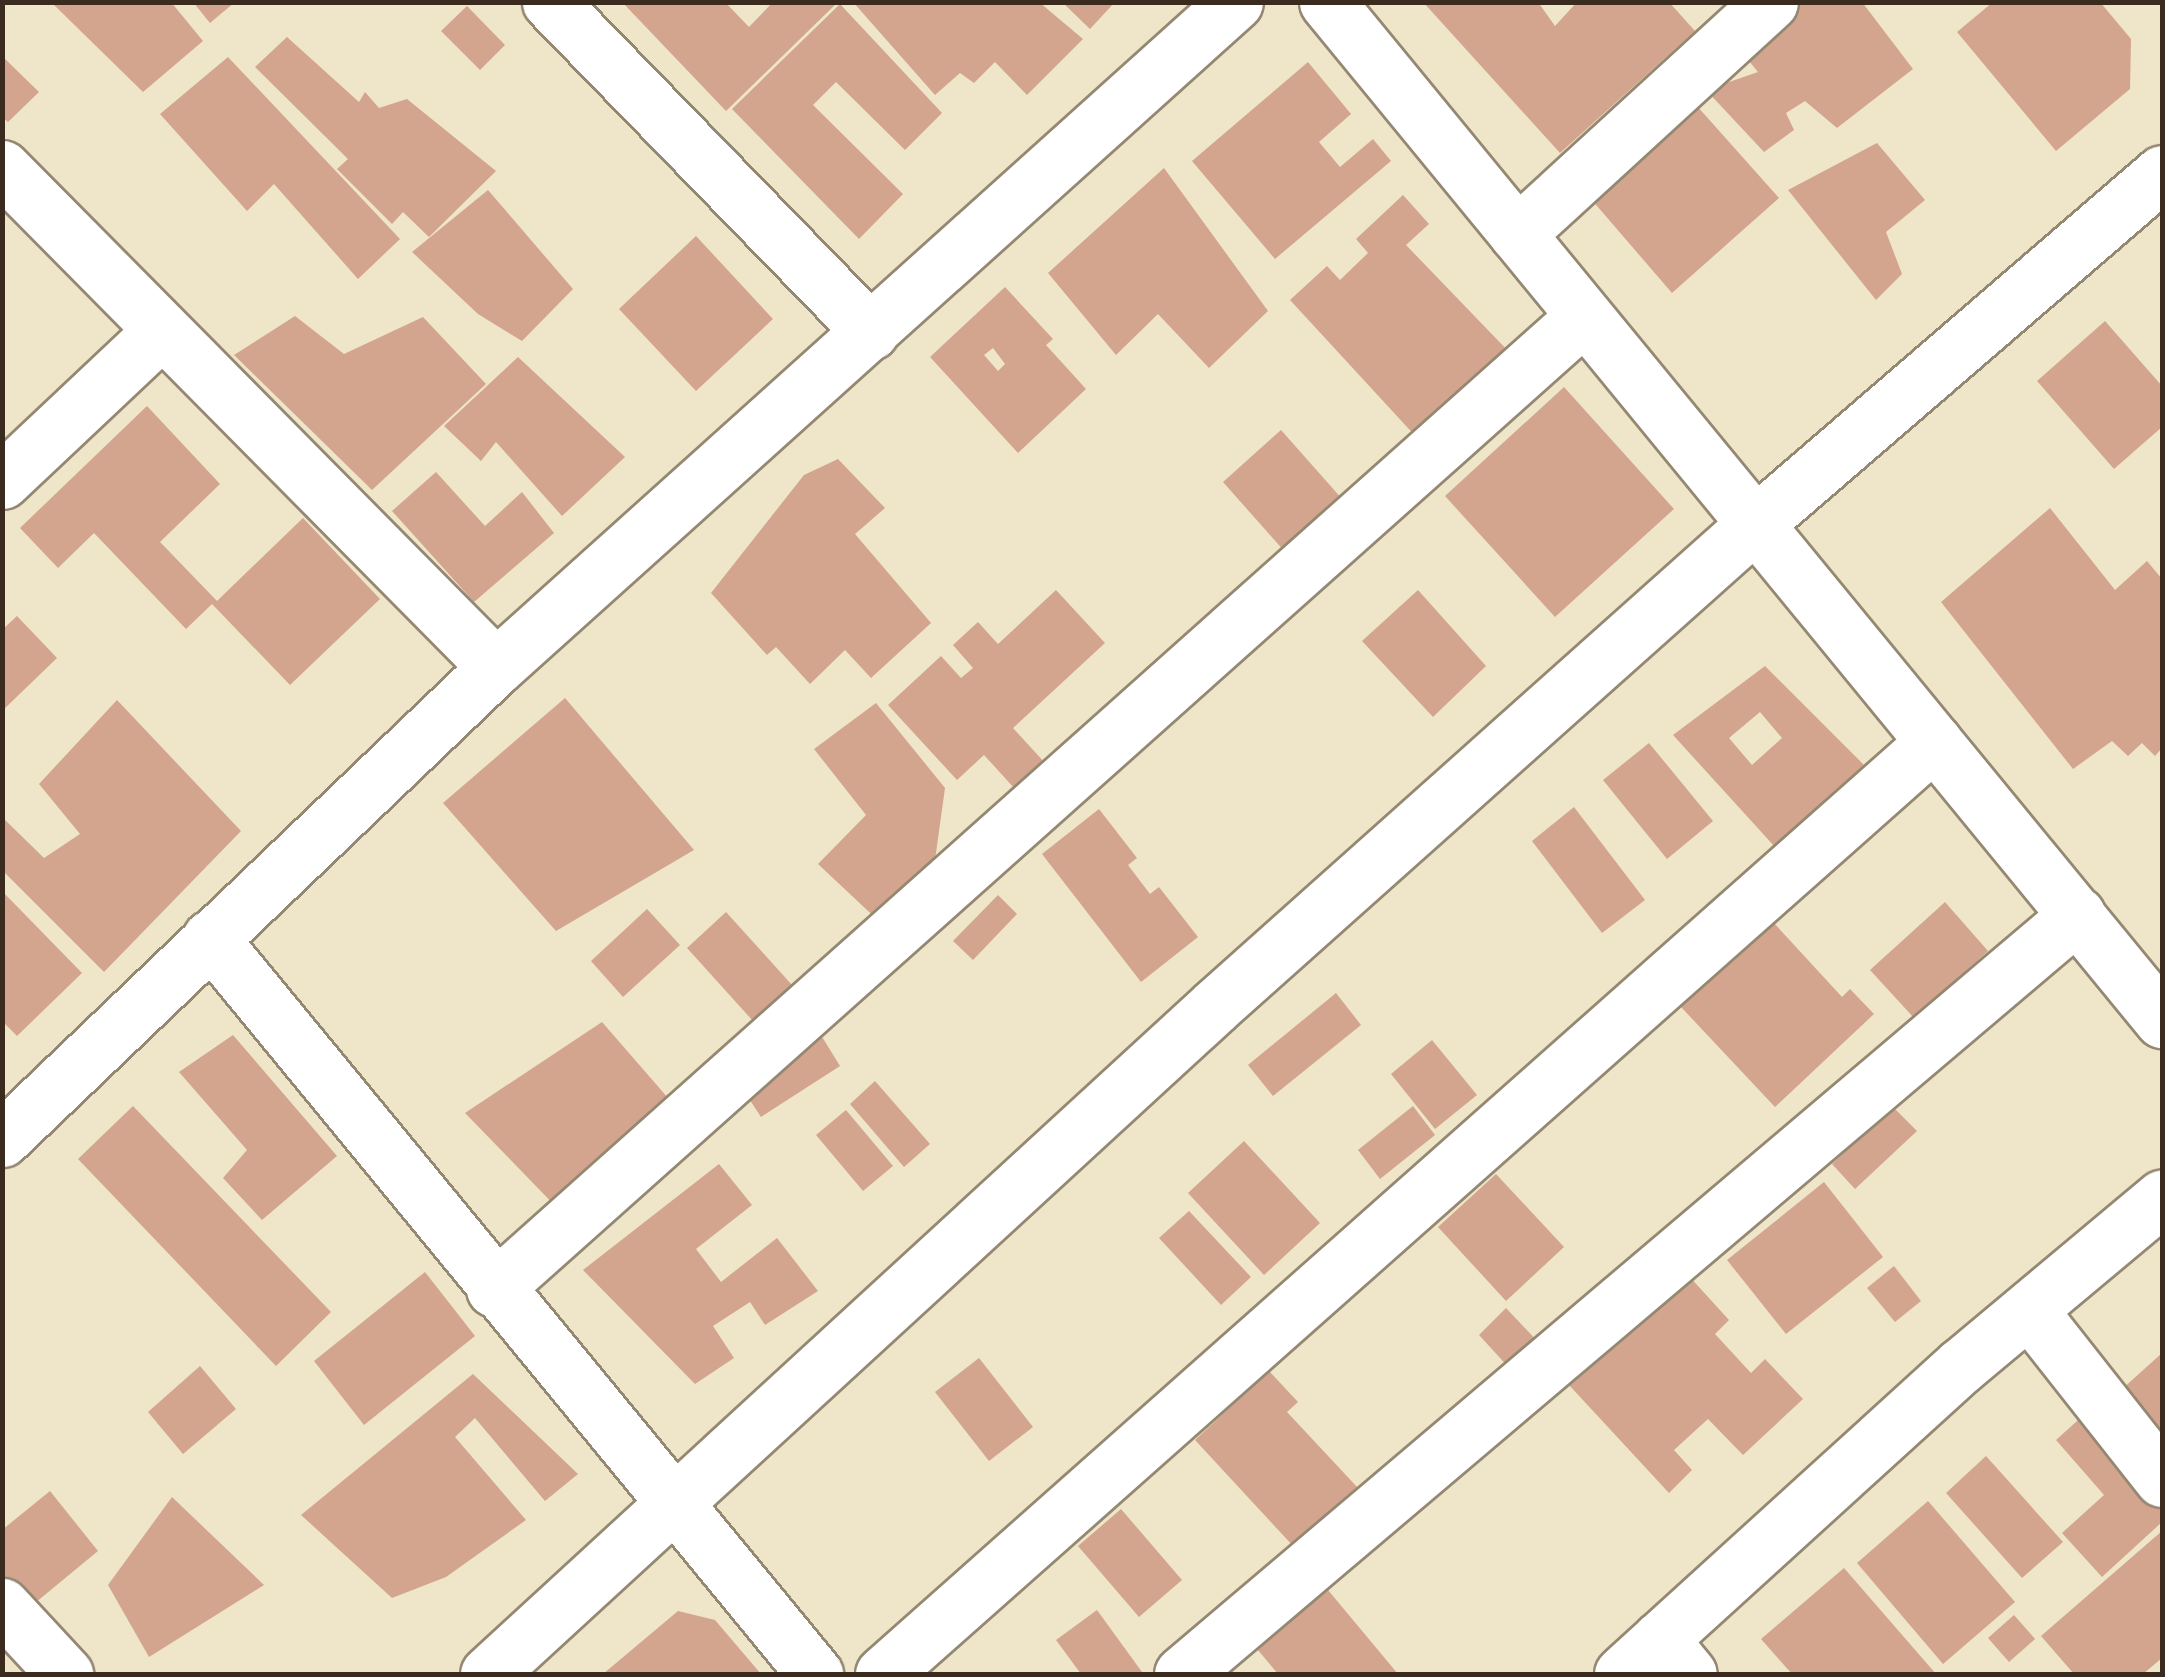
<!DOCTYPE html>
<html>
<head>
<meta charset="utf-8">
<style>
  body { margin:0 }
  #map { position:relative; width:2165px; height:1677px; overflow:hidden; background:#efe5c8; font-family:"Shantell Sans",sans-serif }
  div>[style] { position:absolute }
  .building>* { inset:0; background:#d3a58f }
  .roads { filter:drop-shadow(2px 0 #958873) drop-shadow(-2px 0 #958873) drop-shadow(0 2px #958873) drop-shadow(0 -2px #958873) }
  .minor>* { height:55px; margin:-27.5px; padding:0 27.5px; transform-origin:27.5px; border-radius:27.5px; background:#fff }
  span { translate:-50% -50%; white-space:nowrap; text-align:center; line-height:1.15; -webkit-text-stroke:8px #fdfcf7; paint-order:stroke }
  .frame { position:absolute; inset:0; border:5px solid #3b2a1e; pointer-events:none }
</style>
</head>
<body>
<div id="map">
  <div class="building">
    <i style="clip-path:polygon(51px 2px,171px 2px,203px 41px,143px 92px)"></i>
    <i style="clip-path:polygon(193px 2px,235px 2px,210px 23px)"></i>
    <i style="clip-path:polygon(622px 2px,725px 2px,749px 27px,773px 2px,838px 2px,726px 111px)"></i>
    <i style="clip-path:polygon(853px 2px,1039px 2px,1083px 39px,1027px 95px,995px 62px,974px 83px,960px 73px,935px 95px)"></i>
    <i style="clip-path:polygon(1062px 2px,1115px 2px,1090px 29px)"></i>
    <i style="clip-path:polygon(1423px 2px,1538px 2px,1555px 26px,1577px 2px,1669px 2px,1695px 31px,1560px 153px)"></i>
    <i style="clip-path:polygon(1801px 2px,1862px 2px,1913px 69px,1837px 128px,1805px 101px,1786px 113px,1794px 130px,1764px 152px,1706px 90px,1758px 72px,1740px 50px)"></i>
    <i style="clip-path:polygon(1993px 2px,2100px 2px,2131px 39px,2130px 89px,2056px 151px,1957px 32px)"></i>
    <i style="clip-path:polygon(840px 4px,942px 113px,905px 150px,836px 82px,813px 105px,903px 194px,859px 239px,732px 109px)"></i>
    <i style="clip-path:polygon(467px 6px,505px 45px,480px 70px,441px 31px)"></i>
    <i style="clip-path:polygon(287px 37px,359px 102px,365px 92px,379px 108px,407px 99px,496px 171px,429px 237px,403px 212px,392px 224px,337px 169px,348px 159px,255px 67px)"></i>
    <i style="clip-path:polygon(2px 56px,39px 92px,8px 122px,2px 117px)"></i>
    <i style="clip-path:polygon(228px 57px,400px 239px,358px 279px,274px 184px,247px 211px,160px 114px)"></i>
    <i style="clip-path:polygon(1308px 62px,1351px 114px,1319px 142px,1340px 167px,1373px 139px,1391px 161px,1275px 259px,1192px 161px)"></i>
    <i style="clip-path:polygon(1697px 106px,1779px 198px,1672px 293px,1591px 199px)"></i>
    <i style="clip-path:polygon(1877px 143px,1925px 200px,1886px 232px,1902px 274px,1876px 300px,1788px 190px)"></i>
    <i style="clip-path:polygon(1164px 168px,1268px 311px,1209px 368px,1158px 314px,1116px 355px,1048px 273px)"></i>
    <i style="clip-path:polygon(488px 190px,573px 289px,522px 341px,478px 314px,412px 252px)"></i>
    <i style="clip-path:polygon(1403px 195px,1429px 224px,1406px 245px,1512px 355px,1419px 440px,1290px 300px,1327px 266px,1340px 280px,1368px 253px,1356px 239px)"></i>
    <i style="clip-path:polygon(696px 236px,773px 319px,696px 391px,619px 309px)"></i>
    <i style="clip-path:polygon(evenodd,1005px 287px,1053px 339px,1046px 345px,1086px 389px,1018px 453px,930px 357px,1005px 287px,993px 348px,1005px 364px,998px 371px,984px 355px,993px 348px)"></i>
    <i style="clip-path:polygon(295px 316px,344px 354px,423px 317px,486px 384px,372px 490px,234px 355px)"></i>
    <i style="clip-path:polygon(2105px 321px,2162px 386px,2162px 427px,2114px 469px,2037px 381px)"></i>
    <i style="clip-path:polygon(518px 357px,625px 457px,562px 516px,496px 442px,481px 461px,444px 426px)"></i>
    <i style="clip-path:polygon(1564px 387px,1674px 509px,1555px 617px,1445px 496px)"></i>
    <i style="clip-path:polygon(147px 406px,220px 484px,160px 542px,217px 601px,303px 518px,380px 599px,290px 685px,212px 604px,186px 629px,94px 533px,58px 568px,20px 528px)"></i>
    <i style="clip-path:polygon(1281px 430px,1343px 500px,1285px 552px,1223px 482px)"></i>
    <i style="clip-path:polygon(838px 459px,885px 508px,855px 534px,931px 623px,871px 678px,845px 650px,810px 684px,776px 647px,767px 655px,711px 593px,804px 475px)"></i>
    <i style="clip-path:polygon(436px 472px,485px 526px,522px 492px,554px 533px,474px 602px,392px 511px)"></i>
    <i style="clip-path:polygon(2050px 508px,2115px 590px,2147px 561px,2162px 579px,2162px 748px,2155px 756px,2142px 743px,2128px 756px,2112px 741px,2073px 769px,1941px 602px)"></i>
    <i style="clip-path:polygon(1056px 590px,1105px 643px,1013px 728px,1056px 775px,1027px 802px,984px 755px,957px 780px,888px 705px,941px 656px,961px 678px,973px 668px,953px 645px,978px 622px,998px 644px)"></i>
    <i style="clip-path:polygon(1418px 590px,1486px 666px,1433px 717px,1362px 641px)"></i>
    <i style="clip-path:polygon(17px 616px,57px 658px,2px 711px,2px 630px)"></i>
    <i style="clip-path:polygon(evenodd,1765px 666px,1872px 773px,1786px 859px,1673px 735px,1765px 666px,1760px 712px,1782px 738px,1752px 765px,1729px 738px,1760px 712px)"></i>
    <i style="clip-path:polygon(565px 698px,694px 850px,556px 931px,443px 803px)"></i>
    <i style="clip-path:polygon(117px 700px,241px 831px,104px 972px,2px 870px,2px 817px,44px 858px,80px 834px,39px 784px)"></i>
    <i style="clip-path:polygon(876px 703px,945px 788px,934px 867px,884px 926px,818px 864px,866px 815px,814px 749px)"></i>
    <i style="clip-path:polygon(1649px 743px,1713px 821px,1667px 859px,1603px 780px)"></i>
    <i style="clip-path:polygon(1574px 807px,1645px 900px,1602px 933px,1532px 841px)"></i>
    <i style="clip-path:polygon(1099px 809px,1137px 858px,1128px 865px,1150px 894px,1159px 887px,1198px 937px,1141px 982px,1042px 854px)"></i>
    <i style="clip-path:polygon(2px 891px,82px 973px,17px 1036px,2px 1021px)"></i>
    <i style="clip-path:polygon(998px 895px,1017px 914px,973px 960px,953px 941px)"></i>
    <i style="clip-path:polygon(1945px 902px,1988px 951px,1914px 1018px,1870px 970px)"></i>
    <i style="clip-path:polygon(647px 909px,680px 945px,623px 997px,591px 961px)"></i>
    <i style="clip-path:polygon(726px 912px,792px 985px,753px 1021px,687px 948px)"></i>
    <i style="clip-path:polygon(1773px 922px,1842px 997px,1850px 989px,1874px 1014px,1775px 1107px,1681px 1007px)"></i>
    <i style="clip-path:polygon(1336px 993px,1361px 1025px,1273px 1096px,1248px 1065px)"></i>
    <i style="clip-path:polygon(602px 1022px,675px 1106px,564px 1215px,465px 1113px)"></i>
    <i style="clip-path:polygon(816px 1027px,840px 1066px,761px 1117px,736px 1079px)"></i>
    <i style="clip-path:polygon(233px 1035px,337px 1156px,262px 1220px,223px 1178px,247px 1150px,179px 1072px)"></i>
    <i style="clip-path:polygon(1432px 1040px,1477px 1095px,1435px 1129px,1391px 1074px)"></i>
    <i style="clip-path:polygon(875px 1081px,930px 1144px,904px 1167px,850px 1104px)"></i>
    <i style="clip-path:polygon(133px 1106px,331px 1312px,276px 1366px,78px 1159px)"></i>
    <i style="clip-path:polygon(1413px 1106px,1435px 1135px,1380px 1179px,1358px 1150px)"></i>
    <i style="clip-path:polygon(1893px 1107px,1917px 1131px,1855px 1189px,1832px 1164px)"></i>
    <i style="clip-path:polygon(846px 1110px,893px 1166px,863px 1191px,816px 1135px)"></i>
    <i style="clip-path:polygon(1244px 1141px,1320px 1223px,1264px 1275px,1188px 1193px)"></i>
    <i style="clip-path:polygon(719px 1164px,752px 1205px,696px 1249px,721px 1282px,777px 1238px,818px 1291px,765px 1325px,750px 1302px,713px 1326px,734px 1358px,695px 1384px,583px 1270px)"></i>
    <i style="clip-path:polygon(1496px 1174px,1564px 1247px,1506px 1301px,1438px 1227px)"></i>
    <i style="clip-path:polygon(1824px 1182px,1883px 1257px,1786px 1334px,1727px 1260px)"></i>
    <i style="clip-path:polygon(1189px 1211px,1251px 1277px,1221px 1305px,1159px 1238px)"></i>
    <i style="clip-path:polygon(1894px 1266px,1921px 1301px,1895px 1322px,1867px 1288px)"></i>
    <i style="clip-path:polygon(425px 1272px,475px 1336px,364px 1425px,314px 1361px)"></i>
    <i style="clip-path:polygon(1688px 1275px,1729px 1320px,1715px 1334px,1751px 1373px,1765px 1359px,1803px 1399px,1743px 1455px,1708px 1419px,1674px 1450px,1692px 1470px,1669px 1493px,1569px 1385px)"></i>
    <i style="clip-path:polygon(1506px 1308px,1541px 1345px,1512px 1371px,1479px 1335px)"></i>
    <i style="clip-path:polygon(2162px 1353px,2162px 1439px,2120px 1391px)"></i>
    <i style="clip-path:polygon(979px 1358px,1033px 1427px,989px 1461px,935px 1392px)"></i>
    <i style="clip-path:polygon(200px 1366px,236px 1409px,183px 1454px,148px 1412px)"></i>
    <i style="clip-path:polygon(1269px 1371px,1298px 1402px,1287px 1412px,1358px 1488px,1294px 1547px,1195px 1440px)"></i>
    <i style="clip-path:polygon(473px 1374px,578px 1474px,545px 1501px,475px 1418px,455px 1437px,526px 1520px,446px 1577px,392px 1598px,301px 1515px)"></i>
    <i style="clip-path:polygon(2087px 1412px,2162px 1497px,2162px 1522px,2102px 1577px,2062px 1533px,2104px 1495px,2056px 1440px)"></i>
    <i style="clip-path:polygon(1986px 1456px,2063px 1542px,2022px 1578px,1946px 1493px)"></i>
    <i style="clip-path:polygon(50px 1491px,98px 1551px,18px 1617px,2px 1598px,2px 1530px)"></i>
    <i style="clip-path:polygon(172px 1497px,264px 1585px,149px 1657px,108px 1585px)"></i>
    <i style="clip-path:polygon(1928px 1501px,2015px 1602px,1943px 1664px,1857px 1563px)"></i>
    <i style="clip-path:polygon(1121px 1509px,1182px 1580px,1139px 1617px,1078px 1546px)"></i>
    <i style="clip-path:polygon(2162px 1531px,2162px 1658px,2143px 1674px,2074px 1674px,2041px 1636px)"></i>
    <i style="clip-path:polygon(1844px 1568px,1936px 1674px,1792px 1674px,1761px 1639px)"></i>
    <i style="clip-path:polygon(1328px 1590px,1398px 1674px,1278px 1674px,1257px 1649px)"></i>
    <i style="clip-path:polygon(1097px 1610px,1142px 1672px,1139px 1674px,1081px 1674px,1056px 1640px)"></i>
    <i style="clip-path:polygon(678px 1611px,715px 1620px,761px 1674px,603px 1674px)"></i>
    <i style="clip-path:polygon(2014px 1615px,2035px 1639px,2009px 1662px,1988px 1638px)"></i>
  </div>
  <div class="roads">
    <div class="minor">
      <i style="left:550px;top:2px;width:460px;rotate:45.8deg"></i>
      <i style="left:1327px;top:2px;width:1317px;rotate:50.64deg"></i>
      <i style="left:2px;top:168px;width:702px;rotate:45.29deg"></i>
      <i style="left:1517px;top:234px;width:343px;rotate:-42.5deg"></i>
      <i style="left:2px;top:481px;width:219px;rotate:-43.3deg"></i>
      <i style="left:210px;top:938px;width:953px;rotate:50.58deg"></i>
      <i style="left:2px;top:1139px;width:683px;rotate:-43.7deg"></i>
      <i style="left:496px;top:667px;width:994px;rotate:-41.98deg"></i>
      <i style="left:494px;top:1289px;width:1457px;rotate:-41.74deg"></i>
      <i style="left:2029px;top:1310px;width:215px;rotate:51.8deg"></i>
      <i style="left:2px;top:1606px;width:93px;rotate:47.2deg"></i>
      <i style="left:1660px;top:1639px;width:45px;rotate:50.4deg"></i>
      <i style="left:488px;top:1674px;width:986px;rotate:-42.57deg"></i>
      <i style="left:1214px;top:1007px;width:725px;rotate:-41.76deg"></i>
      <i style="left:1755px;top:524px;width:537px;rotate:-40.77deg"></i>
      <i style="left:883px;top:1674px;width:1405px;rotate:-41.57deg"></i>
      <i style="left:1182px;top:1674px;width:1174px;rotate:-40.3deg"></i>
      <i style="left:1622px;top:1674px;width:459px;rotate:-42.3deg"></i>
      <i style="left:1962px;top:1365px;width:261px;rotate:-39.9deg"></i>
    </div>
  </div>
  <div class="frame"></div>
</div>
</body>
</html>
